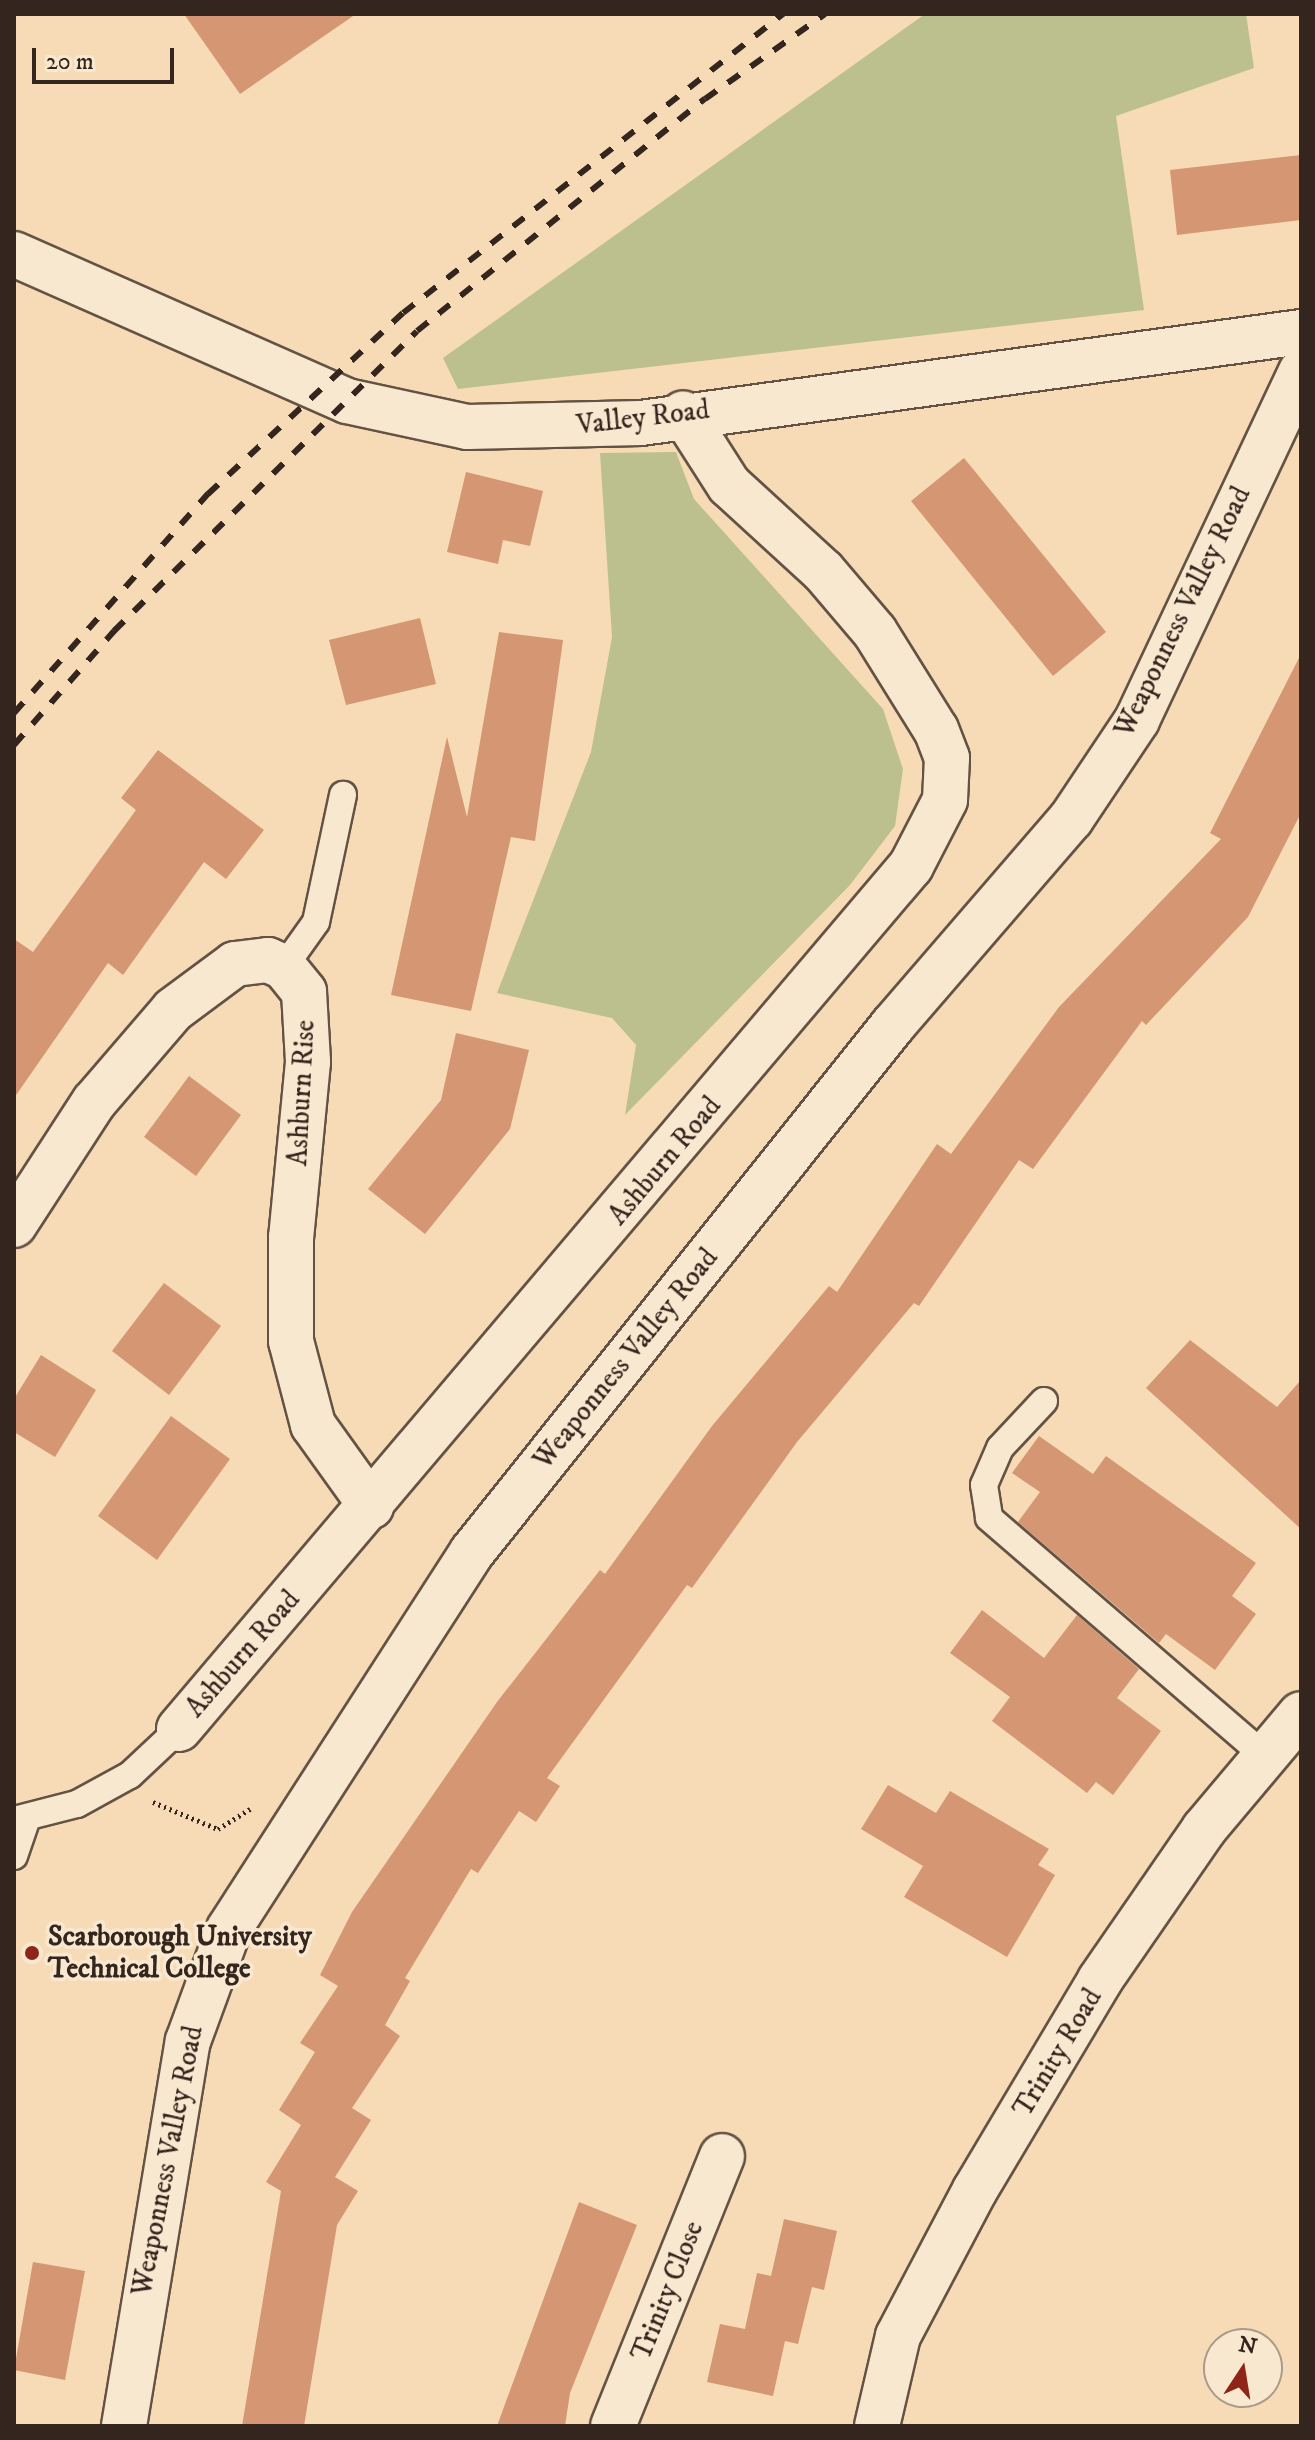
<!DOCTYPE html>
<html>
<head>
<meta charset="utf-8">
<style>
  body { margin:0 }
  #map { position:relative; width:1315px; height:2440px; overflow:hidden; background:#f6dbb6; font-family:"IM FELL DW Pica",serif }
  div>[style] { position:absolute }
  .green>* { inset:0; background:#bcc08e }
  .building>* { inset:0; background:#d49673 }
  .path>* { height:5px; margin-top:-2.5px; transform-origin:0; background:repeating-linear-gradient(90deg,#34261e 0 2px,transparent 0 6px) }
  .roads { filter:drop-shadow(2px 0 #645344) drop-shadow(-2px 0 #645344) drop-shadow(0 2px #645344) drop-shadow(0 -2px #645344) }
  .lane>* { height:26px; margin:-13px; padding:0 13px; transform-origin:13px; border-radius:13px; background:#f9e8d0 }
  .street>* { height:44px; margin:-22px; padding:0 22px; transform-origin:22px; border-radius:22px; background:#f9e8d0 }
  .secondary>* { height:44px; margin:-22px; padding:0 22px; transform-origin:22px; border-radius:22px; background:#f9e8d0 }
  .rail>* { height:6px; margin-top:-3px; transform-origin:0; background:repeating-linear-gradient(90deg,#34261e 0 14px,transparent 0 28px) }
  .dots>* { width:22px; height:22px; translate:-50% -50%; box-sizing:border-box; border:4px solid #f9e8d0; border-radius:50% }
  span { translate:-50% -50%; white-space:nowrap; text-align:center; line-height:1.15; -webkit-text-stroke:7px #f9e8d0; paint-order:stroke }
  .street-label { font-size:28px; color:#34261e }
  .poi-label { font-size:28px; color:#34261e; font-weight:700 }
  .left { translate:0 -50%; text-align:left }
  .frame { position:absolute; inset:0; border:16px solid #34261e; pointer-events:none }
  .north { position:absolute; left:1203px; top:2328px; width:80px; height:80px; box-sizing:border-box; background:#f9e8d0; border:2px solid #aa9a89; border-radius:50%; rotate:12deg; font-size:22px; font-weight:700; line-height:32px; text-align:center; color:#34261e }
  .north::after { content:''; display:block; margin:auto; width:28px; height:36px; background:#8f2418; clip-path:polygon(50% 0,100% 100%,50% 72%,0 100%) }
  .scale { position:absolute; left:32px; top:48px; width:142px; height:36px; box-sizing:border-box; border:4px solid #34261e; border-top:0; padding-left:10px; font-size:24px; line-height:28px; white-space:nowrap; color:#34261e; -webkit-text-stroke:6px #f9e8d0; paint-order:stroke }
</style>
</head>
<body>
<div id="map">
  <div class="green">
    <i style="clip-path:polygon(925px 14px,1246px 14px,1254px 68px,1116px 116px,1144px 310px,458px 389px,443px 358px)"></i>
    <i style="clip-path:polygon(676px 452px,694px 499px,883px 709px,903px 769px,895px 826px,850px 885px,625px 1115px,636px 1045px,612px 1018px,497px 993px,591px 752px,612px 637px,600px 453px)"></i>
  </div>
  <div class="building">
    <i style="clip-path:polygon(184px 14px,356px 14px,240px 94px)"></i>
    <i style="clip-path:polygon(1301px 155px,1301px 220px,1177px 235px,1170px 170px)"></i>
    <i style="clip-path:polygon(964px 458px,1106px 632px,1053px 676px,911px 501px)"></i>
    <i style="clip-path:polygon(466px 472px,543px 491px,530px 546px,503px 540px,498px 564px,447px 552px)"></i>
    <i style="clip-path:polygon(420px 618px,436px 684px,346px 705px,329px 640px)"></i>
    <i style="clip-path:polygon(499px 632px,563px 640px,535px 841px,511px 837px,471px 1011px,391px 995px,447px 737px,467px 817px)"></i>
    <i style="clip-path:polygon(1301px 654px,1301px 813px,1248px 917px,1146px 1025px,1142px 1021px,1033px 1169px,1019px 1160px,919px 1306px,914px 1303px,797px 1442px,692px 1588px,687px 1585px,547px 1778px,560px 1786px,536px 1822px,519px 1811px,478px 1873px,471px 1869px,405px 1978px,410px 1981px,385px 2025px,400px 2036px,352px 2108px,371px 2120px,335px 2177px,358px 2191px,337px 2225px,304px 2426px,242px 2426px,281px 2191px,266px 2182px,301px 2125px,279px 2110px,315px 2052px,300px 2043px,338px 1986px,320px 1975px,352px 1912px,497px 1702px,600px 1570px,605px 1574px,712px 1426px,829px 1286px,837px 1292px,937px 1144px,951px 1154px,1059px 1007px,1221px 839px,1210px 833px)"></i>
    <i style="clip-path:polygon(158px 750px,264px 830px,226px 879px,204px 862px,123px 975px,108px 963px,14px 1098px,14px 939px,33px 952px,136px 810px,121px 798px)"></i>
    <i style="clip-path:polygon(456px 1033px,529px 1050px,510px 1129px,425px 1234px,368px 1189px,441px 1100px)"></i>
    <i style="clip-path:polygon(189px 1076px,241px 1115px,196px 1176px,144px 1137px)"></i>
    <i style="clip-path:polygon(164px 1283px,221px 1326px,169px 1395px,112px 1351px)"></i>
    <i style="clip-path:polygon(1190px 1340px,1277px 1407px,1301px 1380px,1301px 1529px,1146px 1388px)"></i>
    <i style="clip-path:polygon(41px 1355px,96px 1390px,55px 1457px,14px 1432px,14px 1399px)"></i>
    <i style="clip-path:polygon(171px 1416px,230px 1459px,157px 1560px,98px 1516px)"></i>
    <i style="clip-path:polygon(1039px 1436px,1093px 1474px,1106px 1456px,1256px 1563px,1232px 1596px,1256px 1614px,1215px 1670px,1166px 1634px,1159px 1643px,1018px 1522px,1040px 1492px,1012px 1473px)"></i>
    <i style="clip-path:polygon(982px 1610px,1044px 1658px,1077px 1615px,1139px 1669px,1117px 1698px,1161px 1731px,1113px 1795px,1096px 1782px,1087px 1793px,992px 1721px,1010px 1697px,950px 1653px)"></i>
    <i style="clip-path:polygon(888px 1785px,936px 1813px,950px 1791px,1049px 1849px,1038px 1865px,1055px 1875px,1007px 1957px,904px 1897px,923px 1866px,861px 1829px)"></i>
    <i style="clip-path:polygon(579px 2202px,637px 2225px,570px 2393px,565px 2426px,497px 2426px)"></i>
    <i style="clip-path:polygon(784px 2219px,837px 2231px,824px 2290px,812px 2287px,798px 2344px,785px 2341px,773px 2396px,707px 2382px,720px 2324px,745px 2329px,757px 2273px,771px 2276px)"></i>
    <i style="clip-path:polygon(33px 2262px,85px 2271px,65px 2380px,14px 2370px)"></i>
  </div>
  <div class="path">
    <i style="left:153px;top:1802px;width:70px;rotate:22.6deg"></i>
    <i style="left:218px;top:1829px;width:38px;rotate:-32deg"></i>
  </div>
  <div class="roads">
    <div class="lane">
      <i style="left:284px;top:967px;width:55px;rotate:-54.6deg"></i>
      <i style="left:316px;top:922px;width:130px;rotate:-78deg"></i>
      <i style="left:1044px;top:1401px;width:64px;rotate:133.1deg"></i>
      <i style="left:1000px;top:1448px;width:40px;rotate:113.4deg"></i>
      <i style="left:984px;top:1485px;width:33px;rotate:81deg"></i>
      <i style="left:989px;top:1518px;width:364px;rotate:40.8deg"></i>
      <i style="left:14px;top:1820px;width:65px;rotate:-14.3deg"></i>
      <i style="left:77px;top:1804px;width:60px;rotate:-28.7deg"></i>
      <i style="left:130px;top:1775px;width:67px;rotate:-43.2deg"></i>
      <i style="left:14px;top:1856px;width:40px;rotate:-71.1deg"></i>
    </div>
    <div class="street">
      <i style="left:14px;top:1225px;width:147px;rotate:-57deg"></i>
      <i style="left:94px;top:1102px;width:121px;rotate:-49.3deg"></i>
      <i style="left:173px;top:1010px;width:77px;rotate:-36.6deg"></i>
      <i style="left:235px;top:964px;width:33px;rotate:-7deg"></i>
      <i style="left:268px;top:960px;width:17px;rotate:24deg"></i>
      <i style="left:284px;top:967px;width:32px;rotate:51deg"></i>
      <i style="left:304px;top:992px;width:70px;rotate:86.7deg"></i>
      <i style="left:308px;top:1062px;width:176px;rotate:95.5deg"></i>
      <i style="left:291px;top:1237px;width:104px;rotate:90deg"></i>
      <i style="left:291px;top:1341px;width:87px;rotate:75.3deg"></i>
      <i style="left:313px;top:1425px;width:100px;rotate:54.4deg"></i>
      <i style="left:179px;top:1729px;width:1132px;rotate:-49.7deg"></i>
      <i style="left:911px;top:866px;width:74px;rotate:-62.7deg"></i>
      <i style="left:945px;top:800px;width:42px;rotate:-87.3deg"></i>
      <i style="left:947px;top:758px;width:30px;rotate:-111deg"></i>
      <i style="left:936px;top:730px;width:115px;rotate:-121.9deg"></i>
      <i style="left:875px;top:632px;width:80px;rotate:-130.4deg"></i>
      <i style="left:823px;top:571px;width:127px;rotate:-137.5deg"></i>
      <i style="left:729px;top:485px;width:85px;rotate:-122.6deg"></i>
      <i style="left:124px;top:2426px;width:390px;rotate:-80.6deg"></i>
      <i style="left:188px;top:2041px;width:119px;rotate:-69.9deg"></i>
      <i style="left:229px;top:1929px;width:449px;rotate:-57.2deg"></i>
      <i style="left:472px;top:1552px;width:675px;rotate:-51.38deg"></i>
      <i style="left:893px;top:1025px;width:272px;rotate:-49.2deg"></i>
      <i style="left:1071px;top:819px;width:119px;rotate:-56.3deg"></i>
      <i style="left:1137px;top:720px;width:386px;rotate:-64.8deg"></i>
      <i style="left:613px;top:2426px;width:291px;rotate:-68deg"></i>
      <i style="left:877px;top:2426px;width:92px;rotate:-76.9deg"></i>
      <i style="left:898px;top:2336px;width:165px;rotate:-62.2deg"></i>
      <i style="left:975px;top:2190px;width:244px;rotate:-59.2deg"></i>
      <i style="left:1100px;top:1980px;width:183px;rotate:-55.4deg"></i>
      <i style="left:1204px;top:1829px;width:150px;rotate:-49.9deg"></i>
    </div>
    <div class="secondary">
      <i style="left:14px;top:254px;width:364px;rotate:23.8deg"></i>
      <i style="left:347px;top:401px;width:123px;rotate:12.2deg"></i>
      <i style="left:467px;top:427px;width:174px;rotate:-1.3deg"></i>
      <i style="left:641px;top:423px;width:666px;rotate:-7.85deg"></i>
    </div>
  </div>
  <div class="rail">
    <i style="left:14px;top:713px;width:293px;rotate:-48.5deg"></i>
    <i style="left:208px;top:494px;width:266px;rotate:-42.9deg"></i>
    <i style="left:403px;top:313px;width:484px;rotate:-38.2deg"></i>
    <i style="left:14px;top:745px;width:152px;rotate:-48.7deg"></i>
    <i style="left:114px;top:631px;width:426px;rotate:-44.7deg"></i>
    <i style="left:417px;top:331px;width:370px;rotate:-38.9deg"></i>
    <i style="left:705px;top:99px;width:147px;rotate:-35.3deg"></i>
  </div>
  <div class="dots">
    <i style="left:32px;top:1953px;background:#8f2418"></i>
  </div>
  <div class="street-label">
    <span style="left:643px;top:418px;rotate:-7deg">Valley Road</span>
    <span style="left:1183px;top:612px;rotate:-64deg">Weaponness Valley Road</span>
    <span style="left:302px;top:1093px;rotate:-87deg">Ashburn Rise</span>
    <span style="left:665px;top:1161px;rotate:-50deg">Ashburn Road</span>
    <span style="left:626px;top:1359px;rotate:-51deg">Weaponness Valley Road</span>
    <span style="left:243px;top:1654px;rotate:-49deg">Ashburn Road</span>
    <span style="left:1058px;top:2053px;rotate:-59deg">Trinity Road</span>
    <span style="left:168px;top:2161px;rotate:-79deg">Weaponness Valley Road</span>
    <span style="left:668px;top:2291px;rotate:-68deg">Trinity Close</span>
  </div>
  <div class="poi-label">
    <span class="left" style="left:48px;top:1953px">Scarborough University<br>Technical College</span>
  </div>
  <div class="frame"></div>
  <div class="north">N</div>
  <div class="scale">20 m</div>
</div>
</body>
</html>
